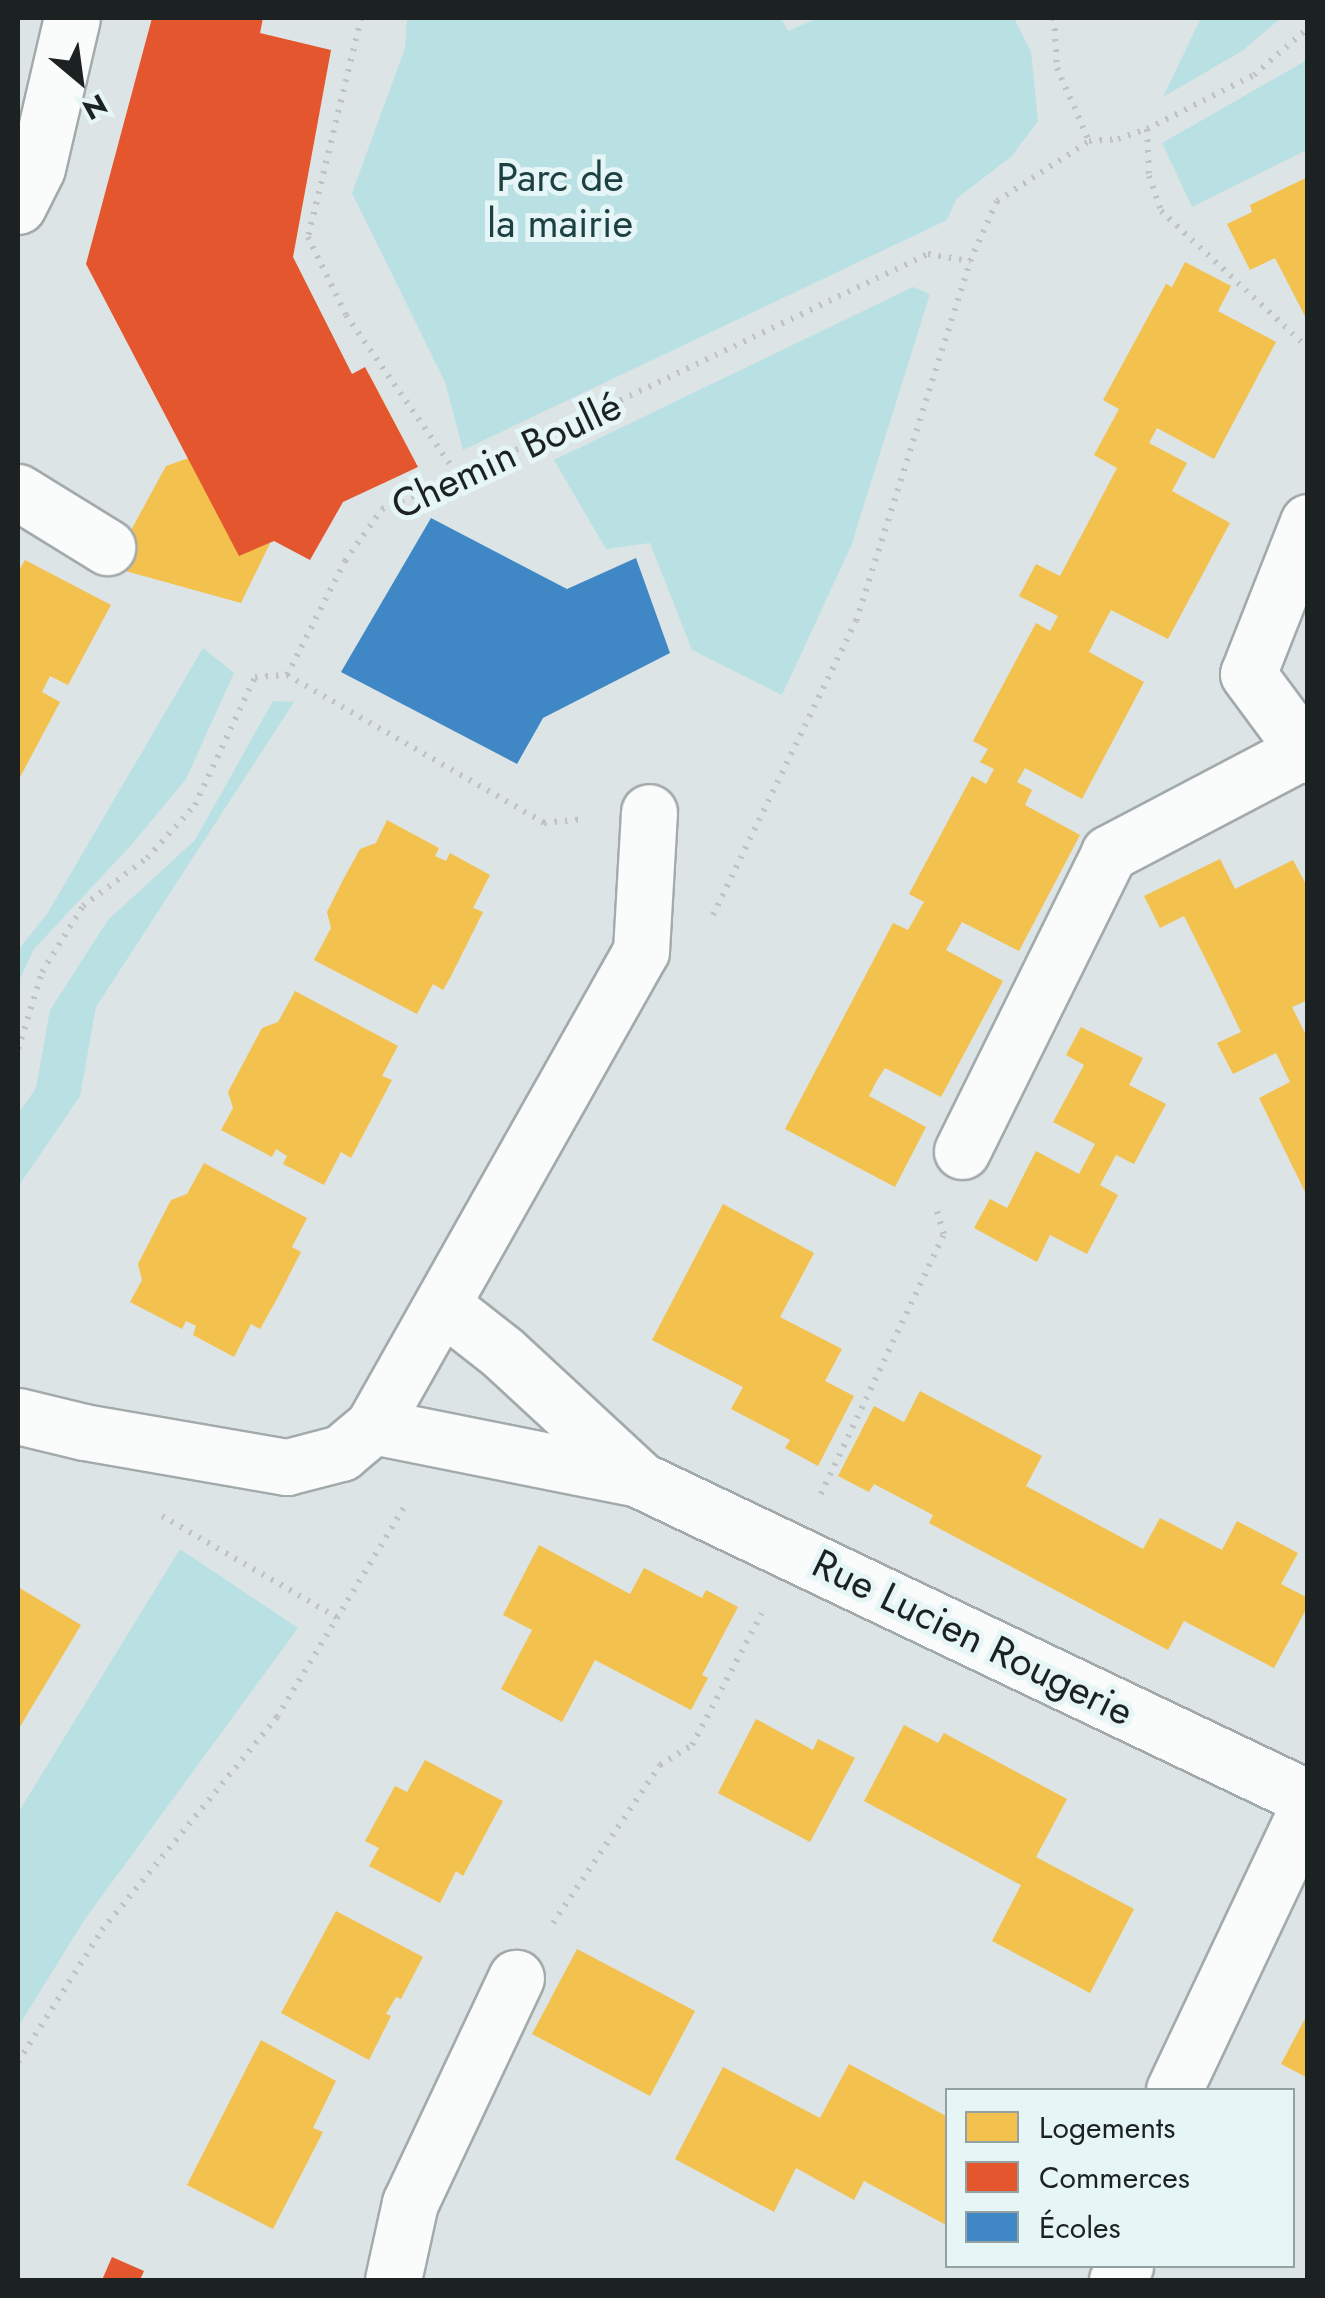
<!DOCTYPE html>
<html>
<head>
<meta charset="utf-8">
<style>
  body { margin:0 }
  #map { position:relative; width:1325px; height:2298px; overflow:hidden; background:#dce4e6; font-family:Jost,sans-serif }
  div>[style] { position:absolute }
  .green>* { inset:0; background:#b9e1e3 }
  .homes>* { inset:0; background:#f2c14e }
  .shops>* { inset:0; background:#e4572e }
  .schools>* { inset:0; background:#3f88c5 }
  .path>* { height:6px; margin-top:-3px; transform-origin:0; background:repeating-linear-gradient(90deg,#c0c3c3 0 2.5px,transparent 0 10.5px) }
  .roads { filter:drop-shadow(2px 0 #a3aaab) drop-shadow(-2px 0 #a3aaab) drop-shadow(0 2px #a3aaab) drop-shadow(0 -2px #a3aaab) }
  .minor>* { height:55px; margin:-27.5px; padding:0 27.5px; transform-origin:27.5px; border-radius:27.5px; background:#fafbfb }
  span { translate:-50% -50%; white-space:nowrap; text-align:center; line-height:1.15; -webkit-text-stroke:10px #e6f5f6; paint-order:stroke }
  .park-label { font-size:40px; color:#1d4143 }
  .street-label { font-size:40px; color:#1c2222 }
  .frame { position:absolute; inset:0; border:20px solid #1c2222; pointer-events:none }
  .legend { position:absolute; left:945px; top:2088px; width:350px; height:180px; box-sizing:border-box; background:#e6f5f6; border:2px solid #95a1a1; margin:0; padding:12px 18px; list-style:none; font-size:30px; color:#1c2222 }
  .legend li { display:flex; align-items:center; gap:20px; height:50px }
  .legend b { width:50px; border:2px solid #95a1a1 }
  .north { position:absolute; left:30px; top:30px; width:100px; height:100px; -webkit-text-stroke:8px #e6f5f6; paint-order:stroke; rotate:151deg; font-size:28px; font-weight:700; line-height:40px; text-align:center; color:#1c2222 }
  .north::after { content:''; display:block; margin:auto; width:35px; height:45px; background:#1c2222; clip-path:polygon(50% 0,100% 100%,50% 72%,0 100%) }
</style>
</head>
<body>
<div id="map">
  <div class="green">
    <i style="clip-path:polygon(407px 18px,781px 18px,788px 31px,818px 18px,1014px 18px,1031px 52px,1038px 121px,1012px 156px,956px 199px,947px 220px,463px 450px,445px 382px,352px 193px,405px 48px)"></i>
    <i style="clip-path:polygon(1201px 18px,1281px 18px,1242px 51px,1163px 97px)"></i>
    <i style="clip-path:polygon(1307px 60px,1307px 150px,1192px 207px,1162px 143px)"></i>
    <i style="clip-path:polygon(913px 287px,930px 294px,851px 546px,782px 695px,692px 650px,650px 543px,606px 549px,554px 460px)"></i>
    <i style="clip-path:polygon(203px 648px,234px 673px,186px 779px,133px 843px,34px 949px,18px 983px,18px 950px,47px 914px)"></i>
    <i style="clip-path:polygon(273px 701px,294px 702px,96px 1007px,80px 1096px,18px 1187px,18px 1114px,36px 1088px,50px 1010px,108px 920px,195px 840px)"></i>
    <i style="clip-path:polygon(180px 1549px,298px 1628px,85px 1919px,18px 2027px,18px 1813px)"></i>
  </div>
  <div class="homes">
    <i style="clip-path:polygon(1308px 177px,1308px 322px,1275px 258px,1250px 270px,1227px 224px,1252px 212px,1250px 205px)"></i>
    <i style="clip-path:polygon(1185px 262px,1231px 286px,1218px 311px,1276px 342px,1214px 459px,1157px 428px,1149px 443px,1187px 463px,1172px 491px,1230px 523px,1168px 639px,1111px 610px,1097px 636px,1089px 652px,1144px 682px,1082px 799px,1025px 768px,1017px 782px,1032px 790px,1025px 805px,1080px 835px,1019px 951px,962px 922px,946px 950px,1003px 981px,941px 1097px,885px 1068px,876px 1082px,869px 1096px,926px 1127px,895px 1187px,785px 1129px,893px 923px,908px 930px,924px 902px,909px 894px,972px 776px,986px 784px,994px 769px,980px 762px,988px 749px,973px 741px,1036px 623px,1050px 631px,1058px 616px,1019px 596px,1036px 564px,1060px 576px,1117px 468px,1094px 455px,1119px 409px,1103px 400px,1166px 284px,1172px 287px)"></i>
    <i style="clip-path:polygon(369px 374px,409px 450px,287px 508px,241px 603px,111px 567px,166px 466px,206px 452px)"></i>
    <i style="clip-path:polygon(25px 560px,111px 605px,68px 685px,50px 676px,42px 692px,60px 702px,18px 781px,18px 572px)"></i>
    <i style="clip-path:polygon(387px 820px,439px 848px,435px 856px,446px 861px,450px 853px,490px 875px,473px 908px,483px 912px,450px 978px,443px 990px,433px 984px,417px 1014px,314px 960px,331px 928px,327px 912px,343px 880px,360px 849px,376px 843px)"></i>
    <i style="clip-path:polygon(1220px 859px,1235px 889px,1293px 860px,1308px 888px,1308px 1000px,1292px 1007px,1308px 1039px,1308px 1198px,1259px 1098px,1290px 1082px,1276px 1053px,1233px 1074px,1217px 1043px,1241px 1032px,1213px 974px,1184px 916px,1160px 928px,1144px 896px)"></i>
    <i style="clip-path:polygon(295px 991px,398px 1046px,382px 1076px,392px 1080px,351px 1158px,341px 1152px,324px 1185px,283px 1164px,287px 1156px,276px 1149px,272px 1157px,221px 1130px,233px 1108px,228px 1092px,262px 1028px,278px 1022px)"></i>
    <i style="clip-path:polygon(1081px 1027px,1143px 1058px,1129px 1085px,1166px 1104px,1134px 1164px,1116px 1155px,1100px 1185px,1118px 1195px,1087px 1254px,1050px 1235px,1037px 1262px,974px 1228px,990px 1199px,1007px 1208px,1036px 1151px,1079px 1174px,1095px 1144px,1053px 1122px,1084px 1065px,1066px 1055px)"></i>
    <i style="clip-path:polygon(204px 1163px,307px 1218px,292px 1247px,301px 1252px,278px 1297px,260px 1329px,251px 1324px,234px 1357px,193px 1335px,196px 1326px,186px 1321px,182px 1329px,130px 1302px,142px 1280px,138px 1264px,171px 1200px,187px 1194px)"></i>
    <i style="clip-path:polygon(723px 1204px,814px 1253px,780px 1317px,842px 1349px,825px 1381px,854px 1396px,818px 1466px,785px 1448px,790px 1440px,731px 1409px,743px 1387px,652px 1340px)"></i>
    <i style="clip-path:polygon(920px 1391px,1042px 1456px,1026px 1486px,1143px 1549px,1160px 1518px,1222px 1550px,1237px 1521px,1298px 1553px,1281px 1584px,1308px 1598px,1308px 1606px,1274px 1668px,1184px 1621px,1168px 1650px,929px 1523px,933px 1515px,874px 1484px,869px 1492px,838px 1476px,874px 1406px,904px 1422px)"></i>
    <i style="clip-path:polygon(539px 1545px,630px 1594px,644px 1568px,702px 1598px,706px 1590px,738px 1607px,702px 1675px,708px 1678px,691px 1710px,595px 1660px,562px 1722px,501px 1689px,532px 1630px,503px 1615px)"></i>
    <i style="clip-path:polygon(18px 1587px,81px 1625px,18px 1730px)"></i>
    <i style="clip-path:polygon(756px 1719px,813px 1750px,818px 1739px,855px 1758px,810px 1842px,718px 1793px)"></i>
    <i style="clip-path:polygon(904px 1725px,938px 1743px,944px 1733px,1067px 1799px,1036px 1857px,1134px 1909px,1090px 1993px,992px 1941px,1021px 1885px,864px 1801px)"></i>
    <i style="clip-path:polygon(425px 1760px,503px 1801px,463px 1876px,456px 1871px,440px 1903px,369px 1866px,379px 1848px,365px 1841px,395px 1786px,407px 1792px)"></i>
    <i style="clip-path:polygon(336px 1911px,423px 1957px,401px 1999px,396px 1997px,386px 2014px,391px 2016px,369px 2060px,281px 2013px)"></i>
    <i style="clip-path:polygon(577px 1949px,695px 2011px,650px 2096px,532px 2034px)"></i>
    <i style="clip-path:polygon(1308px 2013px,1308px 2078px,1281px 2064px)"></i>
    <i style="clip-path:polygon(261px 2040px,336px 2081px,313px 2128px,323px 2132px,273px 2229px,187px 2185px)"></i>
    <i style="clip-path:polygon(849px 2064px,948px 2117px,948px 2226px,864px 2181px,854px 2200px,796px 2168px,774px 2212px,675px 2159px,723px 2067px,820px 2118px)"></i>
  </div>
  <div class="shops">
    <i style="clip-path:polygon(152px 18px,263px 18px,260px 33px,331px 50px,293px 257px,352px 374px,365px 367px,418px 467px,343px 502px,310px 560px,274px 541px,239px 556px,86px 264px)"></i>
    <i style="clip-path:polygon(112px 2257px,144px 2271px,140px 2280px,102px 2280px)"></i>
  </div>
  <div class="schools">
    <i style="clip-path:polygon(431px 518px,567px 589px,636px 558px,670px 653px,543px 718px,517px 764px,341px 672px)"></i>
  </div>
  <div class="path">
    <i style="left:361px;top:18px;width:225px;rotate:103.6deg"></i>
    <i style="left:308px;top:237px;width:87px;rotate:64deg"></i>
    <i style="left:346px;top:315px;width:198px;rotate:55.1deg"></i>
    <i style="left:1054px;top:18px;width:50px;rotate:86.6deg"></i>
    <i style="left:1057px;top:68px;width:80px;rotate:66.3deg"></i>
    <i style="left:1147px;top:129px;width:47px;rotate:87.6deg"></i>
    <i style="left:1149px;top:176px;width:37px;rotate:71deg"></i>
    <i style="left:1161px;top:211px;width:201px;rotate:43deg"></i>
    <i style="left:287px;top:675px;width:297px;rotate:29.9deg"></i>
    <i style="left:544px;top:823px;width:40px;rotate:-5.7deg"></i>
    <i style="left:713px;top:915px;width:327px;rotate:-64.1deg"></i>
    <i style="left:856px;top:621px;width:378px;rotate:-72.4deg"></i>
    <i style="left:970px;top:261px;width:66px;rotate:-65.8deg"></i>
    <i style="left:997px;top:201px;width:110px;rotate:-33.1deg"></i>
    <i style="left:1089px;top:141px;width:29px;rotate:-4deg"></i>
    <i style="left:1118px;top:139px;width:31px;rotate:-19deg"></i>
    <i style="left:1147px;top:129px;width:120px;rotate:-26.8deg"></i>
    <i style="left:1254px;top:75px;width:72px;rotate:-41deg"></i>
    <i style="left:18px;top:1049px;width:81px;rotate:-72.7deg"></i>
    <i style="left:42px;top:972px;width:78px;rotate:-58.2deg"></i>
    <i style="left:83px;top:906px;width:80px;rotate:-36.9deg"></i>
    <i style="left:147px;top:858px;width:72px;rotate:-47.8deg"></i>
    <i style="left:195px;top:805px;width:141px;rotate:-64.9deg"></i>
    <i style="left:255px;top:677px;width:32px;rotate:-4deg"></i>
    <i style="left:287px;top:675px;width:128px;rotate:-63deg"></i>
    <i style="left:345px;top:561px;width:64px;rotate:-54.6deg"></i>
    <i style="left:382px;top:509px;width:83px;rotate:-22.6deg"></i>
    <i style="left:459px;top:477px;width:519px;rotate:-25.43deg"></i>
    <i style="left:928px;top:254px;width:43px;rotate:9.5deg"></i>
    <i style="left:821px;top:1494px;width:288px;rotate:-64.7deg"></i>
    <i style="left:944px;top:1234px;width:24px;rotate:-107deg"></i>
    <i style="left:162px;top:1516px;width:203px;rotate:30.1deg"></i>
    <i style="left:553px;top:1923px;width:191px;rotate:-55.9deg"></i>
    <i style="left:660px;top:1765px;width:38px;rotate:-32deg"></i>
    <i style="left:692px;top:1745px;width:149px;rotate:-62.1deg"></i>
    <i style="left:18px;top:2062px;width:156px;rotate:-57.5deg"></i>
    <i style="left:102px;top:1930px;width:276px;rotate:-50.6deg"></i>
    <i style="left:277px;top:1717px;width:251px;rotate:-58.8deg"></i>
  </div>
  <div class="roads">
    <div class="minor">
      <i style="left:18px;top:206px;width:42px;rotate:-63.4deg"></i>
      <i style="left:37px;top:168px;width:154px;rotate:-76.9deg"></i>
      <i style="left:18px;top:492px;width:105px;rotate:31.7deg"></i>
      <i style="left:1308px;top:522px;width:163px;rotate:111.5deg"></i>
      <i style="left:1248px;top:674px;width:101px;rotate:53.5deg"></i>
      <i style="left:962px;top:1151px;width:332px;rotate:-63.7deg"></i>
      <i style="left:1109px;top:853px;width:219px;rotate:-27.7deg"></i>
      <i style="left:442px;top:1305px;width:76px;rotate:38.1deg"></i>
      <i style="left:502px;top:1352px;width:185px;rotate:42.8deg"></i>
      <i style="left:18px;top:1416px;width:68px;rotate:13.6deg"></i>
      <i style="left:84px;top:1432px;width:206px;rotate:9.8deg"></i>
      <i style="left:287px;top:1467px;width:56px;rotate:-14.5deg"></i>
      <i style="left:341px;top:1453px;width:42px;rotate:-40.2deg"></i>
      <i style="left:373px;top:1426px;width:545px;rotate:-60.57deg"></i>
      <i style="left:641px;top:951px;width:139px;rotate:-86.7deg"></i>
      <i style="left:373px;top:1426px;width:270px;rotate:11.3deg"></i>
      <i style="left:638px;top:1479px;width:742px;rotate:25.46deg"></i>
      <i style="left:1174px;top:2090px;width:313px;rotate:-64.7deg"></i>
      <i style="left:393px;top:2280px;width:79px;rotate:-77.6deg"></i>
      <i style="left:410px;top:2203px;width:249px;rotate:-64.8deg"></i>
      <i style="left:1117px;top:2280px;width:16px;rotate:-60deg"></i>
    </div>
  </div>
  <div class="park-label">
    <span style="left:560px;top:200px">Parc de<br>la mairie</span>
  </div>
  <div class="street-label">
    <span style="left:506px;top:455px;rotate:-25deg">Chemin Boullé</span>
    <span style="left:973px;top:1637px;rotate:26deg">Rue Lucien Rougerie</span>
  </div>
  <div class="frame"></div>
  <ul class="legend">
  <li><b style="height:28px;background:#f2c14e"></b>Logements</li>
  <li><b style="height:28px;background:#e4572e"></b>Commerces</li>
  <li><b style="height:28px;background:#3f88c5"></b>Écoles</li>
  </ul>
  <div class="north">N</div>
</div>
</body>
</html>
